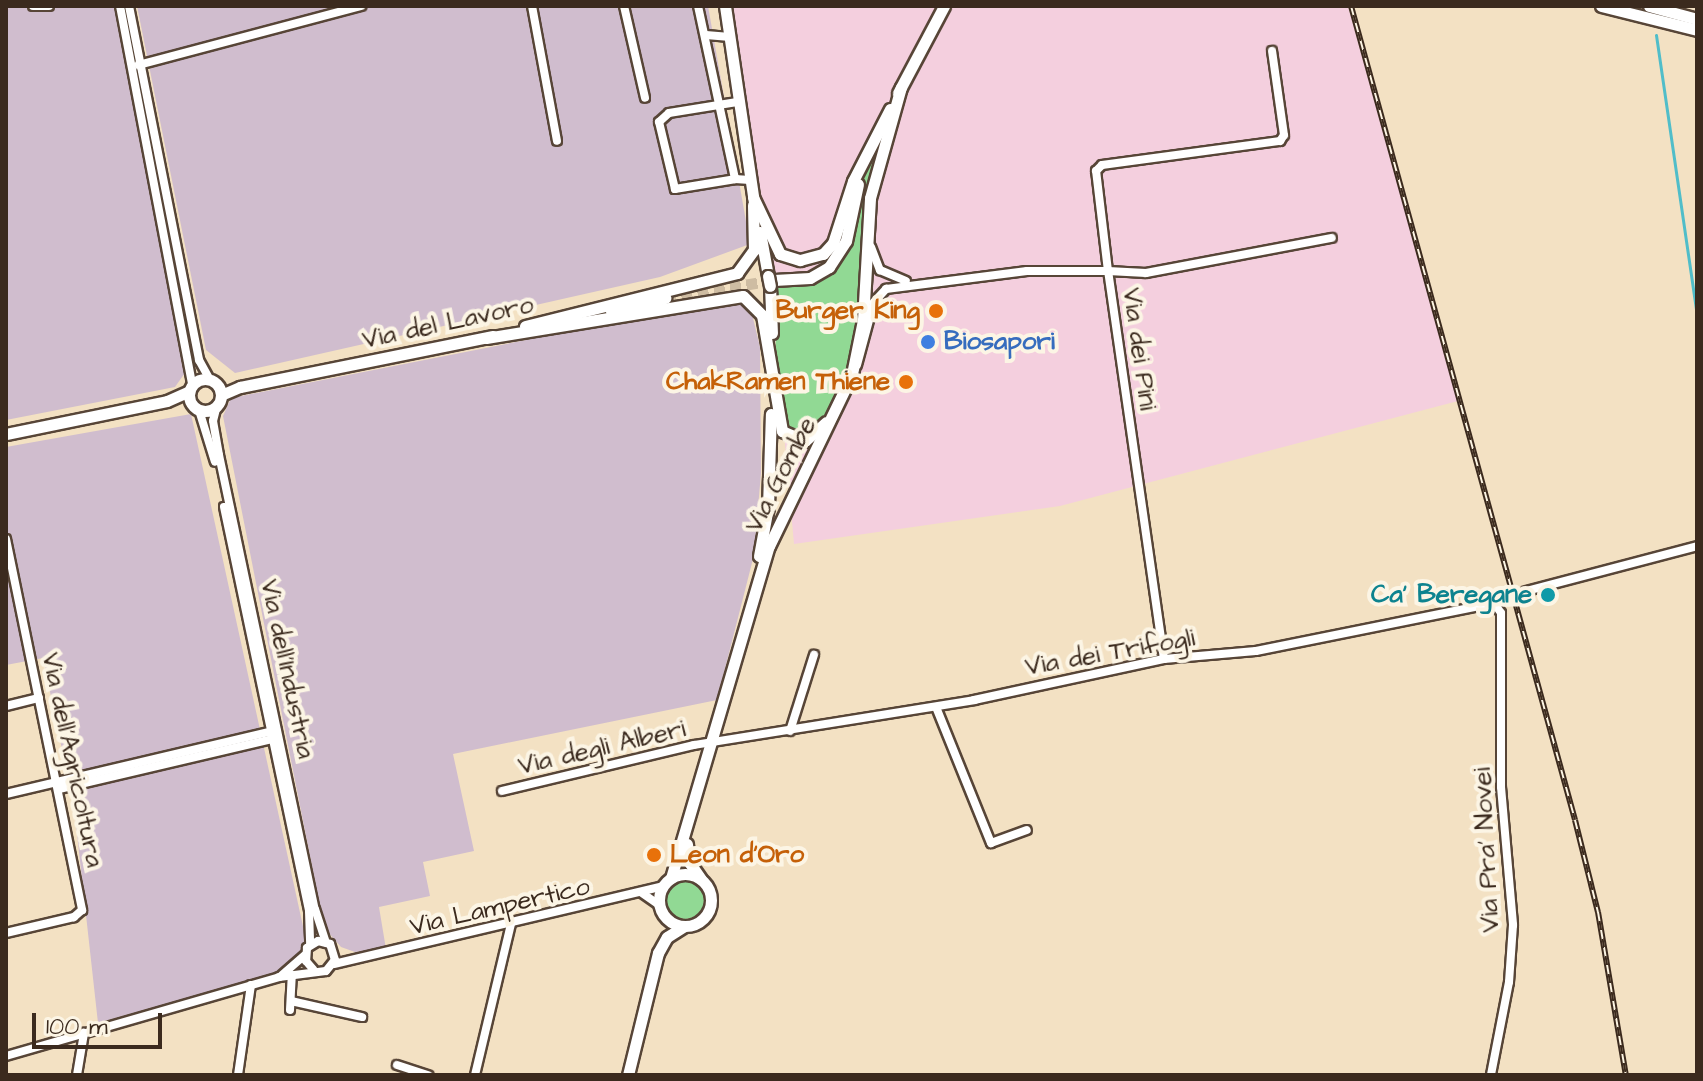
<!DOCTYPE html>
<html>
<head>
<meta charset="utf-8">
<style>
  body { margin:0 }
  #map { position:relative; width:1703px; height:1081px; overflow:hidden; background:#f3e1c3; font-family:"Architects Daughter",sans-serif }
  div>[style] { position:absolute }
  .built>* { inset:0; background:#f4cfde }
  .industrial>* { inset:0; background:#d0bdce }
  .green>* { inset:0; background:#91d994 }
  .round { border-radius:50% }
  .stream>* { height:3px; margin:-1.5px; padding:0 1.5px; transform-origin:1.5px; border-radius:1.5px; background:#50bdc9 }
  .major-tunnel>* { height:11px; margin-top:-5.5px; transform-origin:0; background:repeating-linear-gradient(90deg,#cebca2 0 11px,transparent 0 16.5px) }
  .roads { filter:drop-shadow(2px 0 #574537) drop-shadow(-2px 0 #574537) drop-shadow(0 2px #574537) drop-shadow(0 -2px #574537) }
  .minor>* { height:8px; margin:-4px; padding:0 4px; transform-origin:4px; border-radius:4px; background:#fff }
  .major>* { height:11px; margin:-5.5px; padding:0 5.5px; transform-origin:5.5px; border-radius:5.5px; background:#fff }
  .major>.ring { margin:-5.5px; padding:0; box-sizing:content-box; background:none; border:11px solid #fff; border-radius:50% }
  .rail>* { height:6px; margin-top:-3px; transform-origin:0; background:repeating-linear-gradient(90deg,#fcf5e5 0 9px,#3b2a1e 0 18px); box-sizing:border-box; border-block:2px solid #3b2a1e }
  .bridges { filter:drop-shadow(2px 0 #574537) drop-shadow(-2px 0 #574537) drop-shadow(0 2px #574537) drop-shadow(0 -2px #574537) }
  .major-bridge>* { height:11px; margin:-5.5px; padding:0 5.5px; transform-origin:5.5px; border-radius:5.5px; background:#fff }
  .dots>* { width:22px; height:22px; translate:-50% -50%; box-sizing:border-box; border:4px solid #fcf5e5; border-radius:50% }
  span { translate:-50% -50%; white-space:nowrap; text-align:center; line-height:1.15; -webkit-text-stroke:8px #fcf5e5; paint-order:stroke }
  .food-label { font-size:26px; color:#c56008; font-weight:700 }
  .right { translate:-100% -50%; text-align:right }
  .left { translate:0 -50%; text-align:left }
  .street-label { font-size:26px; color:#3b2a1e }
  .shop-label { font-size:26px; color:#366cbe; font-weight:700 }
  .culture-label { font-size:26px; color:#0d838f; font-weight:700 }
  .frame { position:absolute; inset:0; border:8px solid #3b2a1e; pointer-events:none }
  .scale { position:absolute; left:32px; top:1013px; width:130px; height:36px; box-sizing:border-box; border:4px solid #3b2a1e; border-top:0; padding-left:10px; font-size:24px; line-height:28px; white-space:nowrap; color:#3b2a1e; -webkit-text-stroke:6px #fcf5e5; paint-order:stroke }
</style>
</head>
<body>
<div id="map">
  <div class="built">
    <i style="clip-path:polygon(730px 6px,1348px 6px,1458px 401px,1060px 506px,794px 544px,767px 244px)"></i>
  </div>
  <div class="industrial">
    <i style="clip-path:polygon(6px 6px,115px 6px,186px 357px,187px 370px,175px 387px,6px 420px)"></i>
    <i style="clip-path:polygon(137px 6px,708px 6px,750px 244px,660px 277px,235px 373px,206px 350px)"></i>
    <i style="clip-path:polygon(740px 303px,752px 314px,760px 347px,761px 473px,754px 555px,717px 700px,453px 754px,474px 851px,423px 862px,430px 896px,379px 907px,386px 949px,355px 952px,341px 947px,327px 931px,320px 907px,223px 416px,231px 398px,709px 304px)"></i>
    <i style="clip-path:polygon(191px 414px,306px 940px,294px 963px,276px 973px,98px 1023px,74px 807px,43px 658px,6px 665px,6px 447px)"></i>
  </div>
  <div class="green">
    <i style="clip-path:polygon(881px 134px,865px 190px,860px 315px,846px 379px,825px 417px,804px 436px,784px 427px,776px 366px,775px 284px,801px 284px,825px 275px,844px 255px,859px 207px,863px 167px)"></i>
    <i class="round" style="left:666px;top:881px;width:38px;height:38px"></i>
  </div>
  <div class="stream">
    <i style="left:1656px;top:35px;width:284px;rotate:81.7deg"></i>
  </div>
  <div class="major-tunnel">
    <i style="left:665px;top:298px;width:110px;rotate:-9.4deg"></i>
  </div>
  <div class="roads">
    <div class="minor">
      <i style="left:33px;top:6px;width:16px"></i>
      <i style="left:120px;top:6px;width:386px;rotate:79.2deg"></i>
      <i style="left:129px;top:6px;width:361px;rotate:78.8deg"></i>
      <i style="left:199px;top:360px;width:23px;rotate:61deg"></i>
      <i style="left:532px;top:6px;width:137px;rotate:79.5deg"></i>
      <i style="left:624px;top:6px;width:94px;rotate:77.1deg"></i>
      <i style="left:698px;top:6px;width:177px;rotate:77.9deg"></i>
      <i style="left:735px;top:179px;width:15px;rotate:4deg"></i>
      <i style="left:706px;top:35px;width:21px;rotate:5deg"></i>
      <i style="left:138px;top:65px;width:231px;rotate:-14.8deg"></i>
      <i style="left:736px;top:179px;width:62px;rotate:170.7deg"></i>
      <i style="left:675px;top:189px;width:69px;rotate:-103.4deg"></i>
      <i style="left:659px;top:122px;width:13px;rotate:-42deg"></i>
      <i style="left:669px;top:113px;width:69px;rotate:-9.2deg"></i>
      <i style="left:871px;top:247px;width:25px;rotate:69deg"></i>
      <i style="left:880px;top:270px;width:28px;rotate:23deg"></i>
      <i style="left:857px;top:365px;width:65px;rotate:-74.9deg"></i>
      <i style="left:874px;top:302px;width:18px;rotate:-47deg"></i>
      <i style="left:886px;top:289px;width:142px;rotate:-7.3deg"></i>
      <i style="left:1027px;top:271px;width:81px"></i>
      <i style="left:1108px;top:271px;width:101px;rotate:-96.8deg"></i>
      <i style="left:1096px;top:171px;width:8px;rotate:-45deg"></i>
      <i style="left:1102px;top:165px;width:180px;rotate:-7.7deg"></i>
      <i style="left:1280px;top:141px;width:7px;rotate:-56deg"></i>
      <i style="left:1284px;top:135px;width:85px;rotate:-98.1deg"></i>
      <i style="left:217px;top:405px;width:16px;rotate:104deg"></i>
      <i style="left:213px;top:421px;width:35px;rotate:80deg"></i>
      <i style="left:219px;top:455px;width:464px;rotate:78.1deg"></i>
      <i style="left:315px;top:909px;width:35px;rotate:72deg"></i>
      <i style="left:199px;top:410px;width:54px;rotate:72.9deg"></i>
      <i style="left:224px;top:507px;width:413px;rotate:78.1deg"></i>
      <i style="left:309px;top:911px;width:34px;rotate:88deg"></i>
      <i style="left:6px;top:539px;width:379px;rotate:78.4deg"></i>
      <i style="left:82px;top:910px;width:11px;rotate:139deg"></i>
      <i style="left:74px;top:917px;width:70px;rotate:166.8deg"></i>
      <i style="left:1526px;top:591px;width:177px;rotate:-14.7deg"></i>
      <i style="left:1164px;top:659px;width:392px;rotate:-98.2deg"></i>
      <i style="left:1108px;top:271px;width:38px;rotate:3deg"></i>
      <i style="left:1146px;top:273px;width:189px;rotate:-10.7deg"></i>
      <i style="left:6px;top:706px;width:34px;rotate:-14deg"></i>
      <i style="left:936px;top:707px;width:147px;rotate:68deg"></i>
      <i style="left:991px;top:843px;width:38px;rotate:-20deg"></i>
      <i style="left:790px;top:731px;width:80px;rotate:-72.5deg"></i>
      <i style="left:59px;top:789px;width:223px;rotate:-13.2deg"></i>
      <i style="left:502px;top:791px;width:197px;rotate:-13.5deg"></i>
      <i style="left:694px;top:745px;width:284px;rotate:-9.1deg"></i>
      <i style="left:974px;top:700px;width:194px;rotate:-12.2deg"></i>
      <i style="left:1164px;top:659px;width:92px;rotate:-5deg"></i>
      <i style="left:1256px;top:651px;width:243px;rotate:-11.4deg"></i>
      <i style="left:1494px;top:603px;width:12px;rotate:55deg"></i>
      <i style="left:1501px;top:613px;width:174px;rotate:90deg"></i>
      <i style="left:1501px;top:787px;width:139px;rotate:85deg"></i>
      <i style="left:1513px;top:925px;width:57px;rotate:94deg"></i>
      <i style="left:1509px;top:982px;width:95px;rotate:101deg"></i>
      <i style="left:6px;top:794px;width:278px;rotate:-13.3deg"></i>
      <i style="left:642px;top:893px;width:21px;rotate:35deg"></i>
      <i style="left:334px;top:964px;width:338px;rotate:-13.3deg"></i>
      <i style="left:282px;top:975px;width:30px;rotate:-41deg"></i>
      <i style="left:291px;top:1001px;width:73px;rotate:12.7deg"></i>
      <i style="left:290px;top:1010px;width:35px;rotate:-87deg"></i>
      <i style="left:6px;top:1056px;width:284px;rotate:-16.1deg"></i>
      <i style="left:279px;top:977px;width:47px;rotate:-7.3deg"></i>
      <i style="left:326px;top:971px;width:14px;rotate:-51deg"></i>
      <i style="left:335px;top:960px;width:17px;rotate:-107deg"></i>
      <i style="left:330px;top:944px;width:12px;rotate:-166deg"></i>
      <i style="left:318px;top:941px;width:13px;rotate:148deg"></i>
      <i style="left:307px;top:948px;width:13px;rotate:94deg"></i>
      <i style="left:306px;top:961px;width:11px;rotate:49deg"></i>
      <i style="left:397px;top:1065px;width:33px;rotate:18deg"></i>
      <i style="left:77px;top:1075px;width:43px;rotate:-80.5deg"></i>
      <i style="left:238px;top:1075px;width:91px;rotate:-81.8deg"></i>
      <i style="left:475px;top:1075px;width:155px;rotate:-76.6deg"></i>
    </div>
    <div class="major">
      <i style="left:725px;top:6px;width:199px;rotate:81.6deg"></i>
      <i style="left:1601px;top:6px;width:99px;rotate:14deg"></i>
      <i style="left:1649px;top:6px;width:50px;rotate:15.2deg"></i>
      <i style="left:898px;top:93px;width:98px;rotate:-62.1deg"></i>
      <i style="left:753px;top:197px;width:63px;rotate:64.7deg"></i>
      <i style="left:780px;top:254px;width:21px;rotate:17deg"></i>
      <i style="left:800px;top:260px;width:24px;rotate:-15deg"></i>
      <i style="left:823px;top:254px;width:15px;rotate:-48deg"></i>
      <i style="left:833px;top:243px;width:65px;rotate:-72.1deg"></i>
      <i style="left:853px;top:181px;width:81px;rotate:-62.8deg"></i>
      <i style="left:760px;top:232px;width:45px;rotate:79.7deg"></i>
      <i style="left:774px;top:280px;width:36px;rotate:-3deg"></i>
      <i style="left:810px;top:278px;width:22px;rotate:-30deg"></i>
      <i style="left:829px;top:267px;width:31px;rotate:-57deg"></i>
      <i style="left:846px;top:241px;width:58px;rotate:-78.1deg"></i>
      <i style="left:770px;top:286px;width:47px;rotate:87.6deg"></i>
      <i style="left:611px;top:311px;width:56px;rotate:-13.5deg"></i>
      <i style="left:525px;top:326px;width:219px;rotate:-14deg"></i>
      <i style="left:737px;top:273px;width:29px;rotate:-54deg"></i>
      <i style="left:754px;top:250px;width:45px;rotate:-91.3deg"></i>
      <i style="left:486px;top:338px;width:260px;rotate:-9.3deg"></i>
      <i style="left:743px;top:296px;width:27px;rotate:45deg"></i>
      <i style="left:762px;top:315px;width:118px;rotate:80.2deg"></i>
      <i style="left:782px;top:431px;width:25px;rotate:23deg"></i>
      <i style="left:805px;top:441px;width:28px;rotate:-42deg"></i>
      <i class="ring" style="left:189px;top:379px;width:21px;height:21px"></i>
      <i style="left:221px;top:395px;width:21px;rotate:-23deg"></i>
      <i style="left:240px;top:387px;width:258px;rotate:-11.4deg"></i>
      <i style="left:6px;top:434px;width:164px;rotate:-11.6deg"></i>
      <i style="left:167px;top:401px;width:24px;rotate:-24deg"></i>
      <i style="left:759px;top:556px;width:50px;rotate:-79.6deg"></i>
      <i style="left:768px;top:507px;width:93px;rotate:-88.2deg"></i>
      <i style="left:687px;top:844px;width:18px;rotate:84deg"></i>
      <i style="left:689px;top:862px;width:21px;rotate:55deg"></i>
      <i class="ring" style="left:659px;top:874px;width:41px;height:41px"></i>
      <i style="left:671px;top:878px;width:346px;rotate:-73.6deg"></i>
      <i style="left:769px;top:546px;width:191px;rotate:-64.2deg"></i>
      <i style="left:852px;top:374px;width:55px;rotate:-78.5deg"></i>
      <i style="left:863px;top:320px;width:122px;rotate:-86.7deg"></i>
      <i style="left:870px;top:198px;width:115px;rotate:-74.4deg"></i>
      <i style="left:628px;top:1075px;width:126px;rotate:-76.2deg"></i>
      <i style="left:658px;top:953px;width:18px;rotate:-61deg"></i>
      <i style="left:667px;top:937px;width:19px;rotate:-32deg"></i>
    </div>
  </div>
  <div class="rail">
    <i style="left:1351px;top:6px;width:844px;rotate:74.61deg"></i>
    <i style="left:1575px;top:820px;width:95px;rotate:76deg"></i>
    <i style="left:1598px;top:912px;width:165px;rotate:80.3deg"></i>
  </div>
  <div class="bridges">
    <div class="major-bridge">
      <i style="left:768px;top:276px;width:10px;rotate:79deg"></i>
    </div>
  </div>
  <div class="dots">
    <i style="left:936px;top:311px;background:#e8710a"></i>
    <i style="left:928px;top:342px;background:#3f7fe0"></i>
    <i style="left:906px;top:382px;background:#e8710a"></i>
    <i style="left:1548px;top:595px;background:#0f9aa8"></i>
    <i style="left:654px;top:855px;background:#e8710a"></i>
  </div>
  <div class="food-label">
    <span class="right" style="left:920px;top:311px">Burger King</span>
    <span class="right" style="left:890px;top:382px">ChakRamen Thiene</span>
    <span class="left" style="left:670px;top:855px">Leon d'Oro</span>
  </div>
  <div class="street-label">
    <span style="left:448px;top:323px;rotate:-12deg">Via del Lavoro</span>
    <span style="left:1139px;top:349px;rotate:82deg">Via dei Pini</span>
    <span style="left:781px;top:475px;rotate:-63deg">Via Gombe</span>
    <span style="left:1110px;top:653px;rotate:-10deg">Via dei Trifogli</span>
    <span style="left:287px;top:669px;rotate:78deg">Via dell'Industria</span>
    <span style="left:602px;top:748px;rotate:-13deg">Via degli Alberi</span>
    <span style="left:72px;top:760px;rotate:78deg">Via dell'Agricoltura</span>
    <span style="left:1487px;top:850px;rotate:-93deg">Via Pra' Novei</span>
    <span style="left:500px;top:907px;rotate:-13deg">Via Lampertico</span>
  </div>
  <div class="shop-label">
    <span class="left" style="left:944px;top:342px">Biosapori</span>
  </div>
  <div class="culture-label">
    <span class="right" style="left:1532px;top:595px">Ca' Beregane</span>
  </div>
  <div class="frame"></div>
  <div class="scale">100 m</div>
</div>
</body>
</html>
